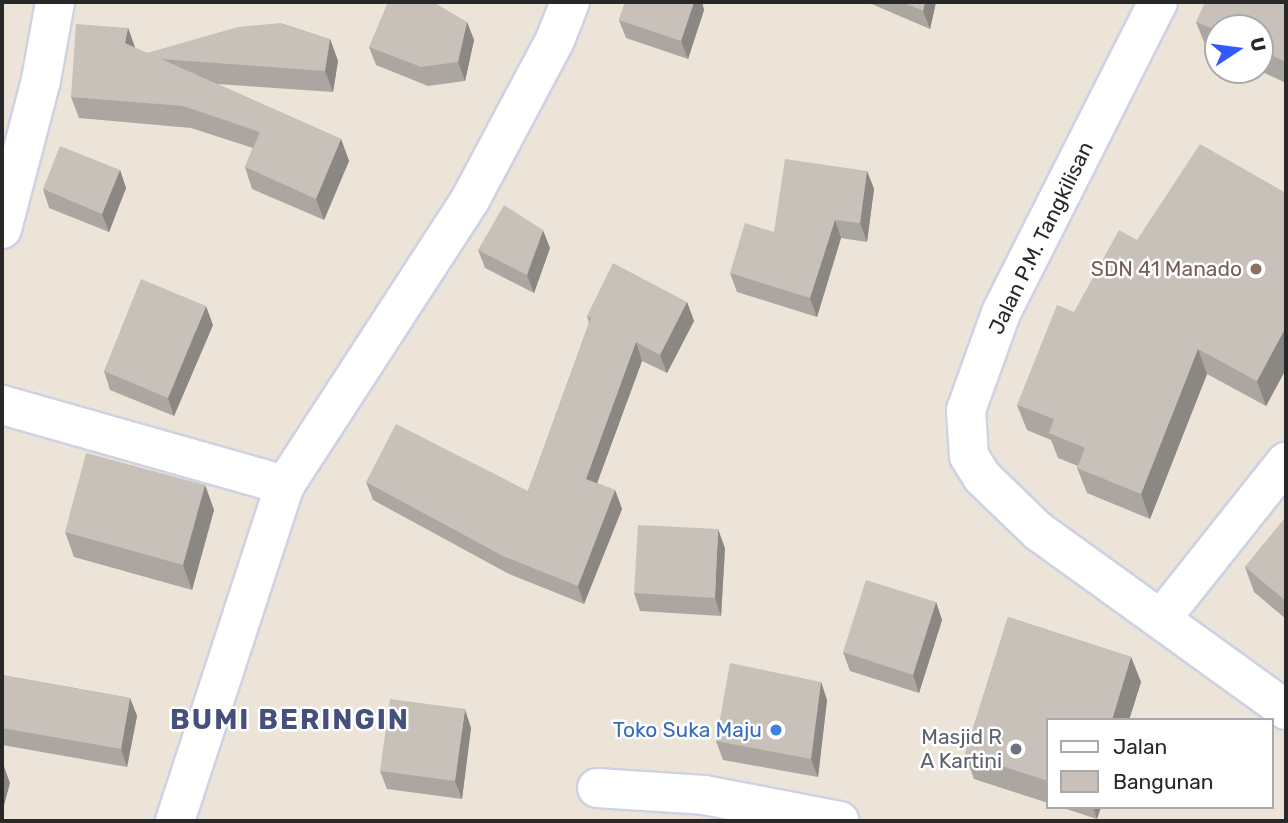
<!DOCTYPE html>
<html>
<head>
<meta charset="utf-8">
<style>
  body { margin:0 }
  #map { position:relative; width:1288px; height:823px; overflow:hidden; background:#ece4d9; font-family:Rubik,sans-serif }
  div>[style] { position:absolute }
  .roads { filter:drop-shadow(2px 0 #ced2e3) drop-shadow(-2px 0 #ced2e3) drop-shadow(0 2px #ced2e3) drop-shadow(0 -2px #ced2e3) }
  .minor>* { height:38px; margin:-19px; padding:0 19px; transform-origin:19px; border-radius:19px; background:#fff }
  .wall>* { inset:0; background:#aba69f }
  .shaded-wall>* { inset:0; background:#8b8782 }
  .building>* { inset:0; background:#c7c1b9 }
  .dots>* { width:19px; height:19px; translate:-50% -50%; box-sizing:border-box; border:4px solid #fff; border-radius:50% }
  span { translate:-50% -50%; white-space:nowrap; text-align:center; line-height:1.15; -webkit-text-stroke:5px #fff; paint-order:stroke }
  .street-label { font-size:21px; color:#282828 }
  .education-label { font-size:21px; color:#785e54 }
  .right { translate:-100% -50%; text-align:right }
  .shop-label { font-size:21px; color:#366cbe }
  .worship-label { font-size:21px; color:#5b616d }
  .district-label { font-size:28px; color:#46507c; font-weight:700; letter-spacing:2px }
  .frame { position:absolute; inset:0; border:4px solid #282828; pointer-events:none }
  .legend { position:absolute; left:1046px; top:718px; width:228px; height:91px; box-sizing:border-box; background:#fff; border:2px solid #a9a9a9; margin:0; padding:9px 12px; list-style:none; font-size:21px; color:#282828 }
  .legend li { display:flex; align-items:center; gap:14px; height:35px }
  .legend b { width:35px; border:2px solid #a9a9a9 }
  .north { position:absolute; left:1204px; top:14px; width:70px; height:70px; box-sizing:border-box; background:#fff; border:2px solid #a9a9a9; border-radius:50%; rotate:77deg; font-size:19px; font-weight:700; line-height:28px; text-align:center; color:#282828 }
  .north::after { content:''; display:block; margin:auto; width:24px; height:32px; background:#335aff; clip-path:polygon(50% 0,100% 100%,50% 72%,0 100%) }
</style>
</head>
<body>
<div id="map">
  <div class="roads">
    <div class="minor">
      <i style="left:1158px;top:2px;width:348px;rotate:116.8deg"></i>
      <i style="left:1001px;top:313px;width:103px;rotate:109.8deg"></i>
      <i style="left:966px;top:410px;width:46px;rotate:86.3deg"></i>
      <i style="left:969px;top:456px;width:25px;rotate:58deg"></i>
      <i style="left:982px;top:477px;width:78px;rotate:44deg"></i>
      <i style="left:1038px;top:531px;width:306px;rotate:35.8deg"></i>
      <i style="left:2px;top:229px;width:154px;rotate:-75.3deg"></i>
      <i style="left:41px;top:80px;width:79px;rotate:-79.8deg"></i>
      <i style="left:2px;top:405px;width:294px;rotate:15.8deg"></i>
      <i style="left:1161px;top:619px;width:201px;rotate:-51.5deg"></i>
      <i style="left:597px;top:788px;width:107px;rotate:3.7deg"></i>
      <i style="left:704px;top:795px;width:138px;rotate:10.8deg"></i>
      <i style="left:175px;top:821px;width:354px;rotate:-71.9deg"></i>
      <i style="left:285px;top:485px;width:340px;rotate:-57deg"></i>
      <i style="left:470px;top:200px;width:181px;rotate:-62deg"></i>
      <i style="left:555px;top:40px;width:41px;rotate:-68.5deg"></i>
    </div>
  </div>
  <div class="wall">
    <i style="clip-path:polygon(625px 2px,702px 2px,704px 10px,688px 59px,626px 38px,619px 20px)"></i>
    <i style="clip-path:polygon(867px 2px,936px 2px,930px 29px)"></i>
    <i style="clip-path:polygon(1286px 2px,1286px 83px,1258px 70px,1260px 70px,1260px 28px,1218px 28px,1218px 52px,1206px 47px,1196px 22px)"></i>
    <i style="clip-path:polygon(467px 22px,474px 40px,465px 81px,428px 86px,376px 65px,369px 47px)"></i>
    <i style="clip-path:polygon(128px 28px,135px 48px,147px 53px,330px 39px,338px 61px,333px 92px,217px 84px,341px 139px,349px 161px,324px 220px,252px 189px,245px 167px,253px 148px,191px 128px,79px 118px,71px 97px)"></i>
    <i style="clip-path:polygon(120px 170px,126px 188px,109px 232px,49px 208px,43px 189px)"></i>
    <i style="clip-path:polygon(867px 171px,874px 189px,867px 242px,841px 238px,817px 317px,737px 292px,730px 273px,774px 232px)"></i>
    <i style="clip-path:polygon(1286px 193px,1286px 369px,1266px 406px,1207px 374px,1150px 519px,1087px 493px,1077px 468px,1078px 466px,1058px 458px,1051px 440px,1027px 430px,1017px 405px,1074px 312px,1137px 240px)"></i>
    <i style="clip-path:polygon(550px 248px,534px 293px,485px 268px,478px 250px)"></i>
    <i style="clip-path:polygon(687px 302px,694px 321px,667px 373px,642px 361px,597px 483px,615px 490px,622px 509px,584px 604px,509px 574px,373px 500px,366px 482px,528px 491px,589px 323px,587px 316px)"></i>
    <i style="clip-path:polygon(213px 325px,174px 416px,110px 390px,104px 371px)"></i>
    <i style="clip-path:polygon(205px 485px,214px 510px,192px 590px,74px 557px,65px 532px)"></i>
    <i style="clip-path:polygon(1286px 517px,1286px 619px,1254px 592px,1245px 567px)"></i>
    <i style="clip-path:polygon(725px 548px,721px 616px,640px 611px,634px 593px)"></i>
    <i style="clip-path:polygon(936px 602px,942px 620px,919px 693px,850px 671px,843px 652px)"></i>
    <i style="clip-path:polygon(1008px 617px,1131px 657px,1141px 682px,1129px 720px,1048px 720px,1048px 803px,974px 779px,965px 754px)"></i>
    <i style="clip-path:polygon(2px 675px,130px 698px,137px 716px,127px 767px,2px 745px)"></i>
    <i style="clip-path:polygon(821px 682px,827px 700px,818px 777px,723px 760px,716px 741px)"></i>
    <i style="clip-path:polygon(471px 728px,462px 799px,387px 789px,380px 771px)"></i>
    <i style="clip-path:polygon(1060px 807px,1101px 807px,1097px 819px)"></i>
  </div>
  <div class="shaded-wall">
    <i style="clip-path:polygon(694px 2px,702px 2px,704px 10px,688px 59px,681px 41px)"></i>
    <i style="clip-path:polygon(925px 2px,936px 2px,930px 29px,923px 11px)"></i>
    <i style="clip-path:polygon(467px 22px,474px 40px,465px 81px,458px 62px)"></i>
    <i style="clip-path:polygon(128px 28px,136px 50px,125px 43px)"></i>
    <i style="clip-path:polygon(330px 39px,338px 61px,333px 92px,325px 71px)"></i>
    <i style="clip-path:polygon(341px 139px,349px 161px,324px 220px,316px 199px)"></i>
    <i style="clip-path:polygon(120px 170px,126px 188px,109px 232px,102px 214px)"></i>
    <i style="clip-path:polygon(867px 171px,874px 189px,867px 242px,860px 223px)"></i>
    <i style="clip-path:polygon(835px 220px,841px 238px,817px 317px,810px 298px)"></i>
    <i style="clip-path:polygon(543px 230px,550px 248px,534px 293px,527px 275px)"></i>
    <i style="clip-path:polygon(687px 302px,694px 321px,667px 373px,660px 355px)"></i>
    <i style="clip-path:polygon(206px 306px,213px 325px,174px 416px,168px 398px)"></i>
    <i style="clip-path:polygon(1286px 327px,1286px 369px,1266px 406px,1257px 381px)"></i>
    <i style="clip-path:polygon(636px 342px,642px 361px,592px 497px,586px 479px)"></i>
    <i style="clip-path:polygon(1198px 349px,1207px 374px,1150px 519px,1141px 494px)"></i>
    <i style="clip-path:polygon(205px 485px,214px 510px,192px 590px,183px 565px)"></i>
    <i style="clip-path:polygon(615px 490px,622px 509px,584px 604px,578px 586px)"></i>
    <i style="clip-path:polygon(718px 529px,725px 548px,721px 616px,715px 598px)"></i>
    <i style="clip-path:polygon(936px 602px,942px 620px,919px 693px,913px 675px)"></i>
    <i style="clip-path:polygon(1131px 657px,1141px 682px,1129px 720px,1112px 720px)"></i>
    <i style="clip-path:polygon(821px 682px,827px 700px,818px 777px,811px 759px)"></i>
    <i style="clip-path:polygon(130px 698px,137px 716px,127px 767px,121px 749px)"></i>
    <i style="clip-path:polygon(465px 709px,471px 728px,462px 799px,455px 781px)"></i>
    <i style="clip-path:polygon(2px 761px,10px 783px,2px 813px)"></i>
    <i style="clip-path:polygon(1093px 807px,1101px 807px,1097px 819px)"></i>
  </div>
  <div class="building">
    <i style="clip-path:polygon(388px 2px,433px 2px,467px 22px,458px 62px,421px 67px,369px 47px)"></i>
    <i style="clip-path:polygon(625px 2px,694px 2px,681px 41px,619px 20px)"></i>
    <i style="clip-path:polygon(902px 2px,925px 2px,923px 11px)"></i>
    <i style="clip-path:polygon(1205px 2px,1286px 2px,1286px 62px,1260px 50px,1260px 28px,1218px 28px,1218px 31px,1196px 22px)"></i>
    <i style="clip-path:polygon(281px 23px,330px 39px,325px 71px,161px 59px,341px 139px,316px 199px,245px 167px,260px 132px,183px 106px,71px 97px,76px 24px,128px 28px,125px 43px,147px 53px,238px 27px)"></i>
    <i style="clip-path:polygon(1200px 144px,1286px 193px,1286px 327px,1257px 381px,1198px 349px,1141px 494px,1077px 468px,1085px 448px,1049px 433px,1054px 419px,1017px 405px,1057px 305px,1074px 312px,1119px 230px,1137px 240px)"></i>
    <i style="clip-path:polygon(60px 146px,120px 170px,102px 214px,43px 189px)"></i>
    <i style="clip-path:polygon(785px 159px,867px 171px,860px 223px,835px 220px,810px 298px,730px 273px,745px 223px,774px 232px)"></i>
    <i style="clip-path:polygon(504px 205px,543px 230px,527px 275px,478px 250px)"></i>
    <i style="clip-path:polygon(613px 263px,687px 302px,660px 355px,636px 342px,586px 479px,615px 490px,578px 586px,503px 556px,366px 482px,396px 424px,528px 491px,591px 318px,587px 316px)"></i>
    <i style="clip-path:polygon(141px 279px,206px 306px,168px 398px,104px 371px)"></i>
    <i style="clip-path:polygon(86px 453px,205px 485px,183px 565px,65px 532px)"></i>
    <i style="clip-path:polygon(1286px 517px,1286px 601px,1245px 567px)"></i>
    <i style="clip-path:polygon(638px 525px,718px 529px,715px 598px,634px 593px)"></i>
    <i style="clip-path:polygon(866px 580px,936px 602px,913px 675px,843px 652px)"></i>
    <i style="clip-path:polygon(1008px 617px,1131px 657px,1112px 720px,1048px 720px,1048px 781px,965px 754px)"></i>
    <i style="clip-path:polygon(730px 663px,821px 682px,811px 759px,716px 741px)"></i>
    <i style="clip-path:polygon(2px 675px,130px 698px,121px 749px,2px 728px)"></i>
    <i style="clip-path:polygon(390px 699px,465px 709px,455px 781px,380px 771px)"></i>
  </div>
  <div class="dots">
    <i style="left:1256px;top:269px;background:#8d6e63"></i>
    <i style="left:776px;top:730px;background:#3f7fe0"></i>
    <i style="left:1016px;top:749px;background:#6b7280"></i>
  </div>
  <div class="street-label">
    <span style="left:1041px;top:238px;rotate:-64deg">Jalan P.M. Tangkilisan</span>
  </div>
  <div class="education-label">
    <span class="right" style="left:1242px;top:269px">SDN 41 Manado</span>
  </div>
  <div class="shop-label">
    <span class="right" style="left:762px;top:730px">Toko Suka Maju</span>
  </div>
  <div class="worship-label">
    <span class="right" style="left:1002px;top:749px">Masjid R<br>A Kartini</span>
  </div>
  <div class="district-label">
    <span style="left:290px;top:720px">BUMI BERINGIN</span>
  </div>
  <div class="frame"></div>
  <ul class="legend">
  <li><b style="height:9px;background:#fff"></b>Jalan</li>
  <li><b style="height:19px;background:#c7c1b9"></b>Bangunan</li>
  </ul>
  <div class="north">U</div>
</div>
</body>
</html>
